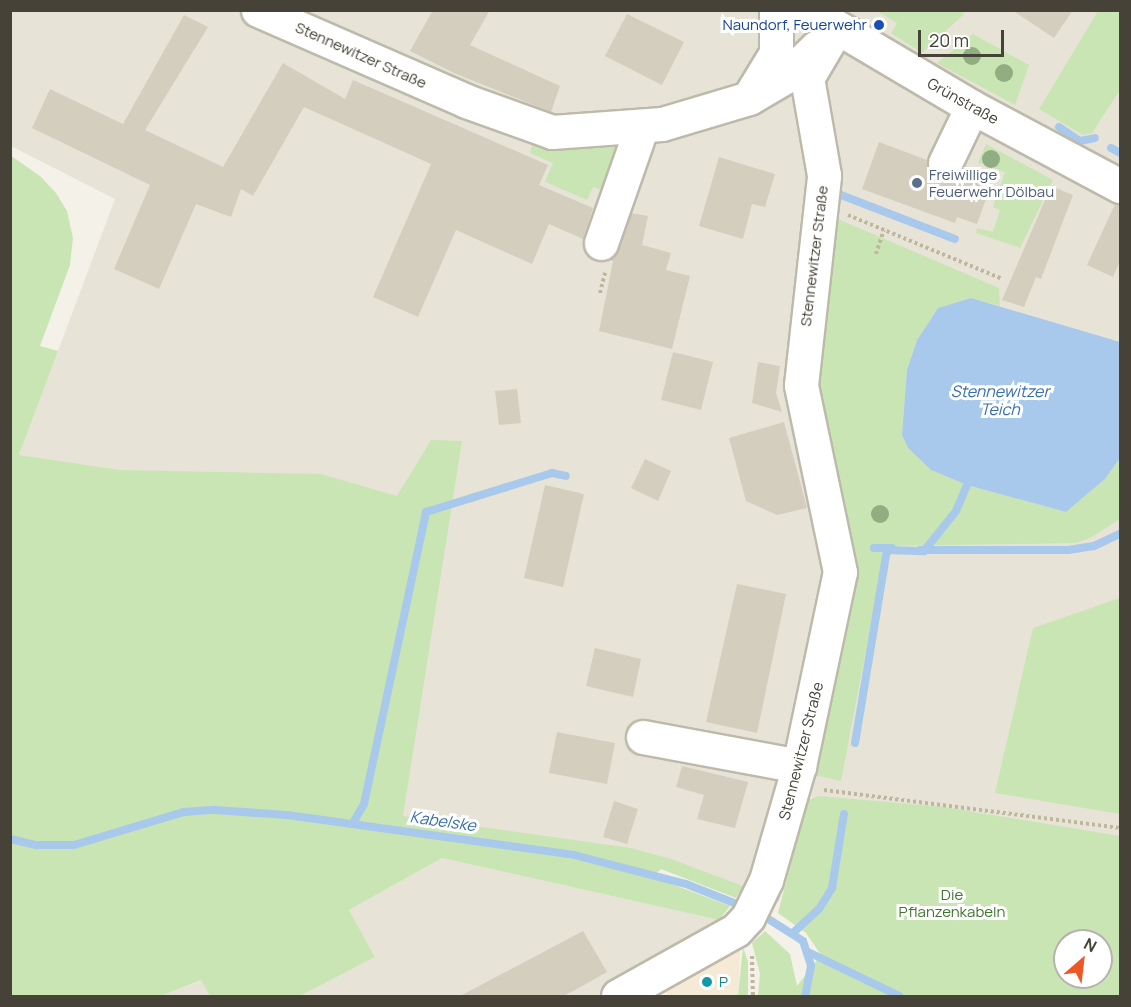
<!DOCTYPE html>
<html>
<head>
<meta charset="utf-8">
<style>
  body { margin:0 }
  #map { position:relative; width:1131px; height:1007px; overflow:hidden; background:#f3f1e8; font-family:Manrope,sans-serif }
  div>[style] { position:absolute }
  .residential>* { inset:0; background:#e7e3d7 }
  .commercial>* { inset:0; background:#f4ead5 }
  .green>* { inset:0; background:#cae5b4 }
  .water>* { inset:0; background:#a8c9ec }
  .stream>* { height:8px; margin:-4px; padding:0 4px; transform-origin:4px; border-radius:4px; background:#a8c9ec }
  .building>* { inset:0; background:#d4cebe }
  .path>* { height:4px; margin-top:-2px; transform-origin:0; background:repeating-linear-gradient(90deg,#bfb79d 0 3px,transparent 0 6px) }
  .roads { filter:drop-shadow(2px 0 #bebaab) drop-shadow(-2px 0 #bebaab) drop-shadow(0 2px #bebaab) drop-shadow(0 -2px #bebaab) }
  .minor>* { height:33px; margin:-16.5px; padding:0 16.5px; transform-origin:16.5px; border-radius:16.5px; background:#fff }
  .trees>* { width:18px; height:18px; margin:-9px; border-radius:50%; background:#91ad82 }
  .dots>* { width:16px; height:16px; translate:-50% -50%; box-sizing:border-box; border:3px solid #fff; border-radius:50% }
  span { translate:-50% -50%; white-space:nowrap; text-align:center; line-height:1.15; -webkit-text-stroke:6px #fff; paint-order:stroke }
  .transit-label { font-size:15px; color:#164399 }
  .right { translate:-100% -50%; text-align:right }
  .street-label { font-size:15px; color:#464237 }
  .service-label { font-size:15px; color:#4e5e75 }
  .left { translate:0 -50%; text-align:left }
  .park-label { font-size:15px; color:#41752e }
  .culture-label { font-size:15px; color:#0d838f }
  .water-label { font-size:16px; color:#366eac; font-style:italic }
  .frame { position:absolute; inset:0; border:12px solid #464237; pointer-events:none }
  .north { position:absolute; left:1053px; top:929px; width:60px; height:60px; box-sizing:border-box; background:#fff; border:2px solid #b5b3af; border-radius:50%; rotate:28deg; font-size:16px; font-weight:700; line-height:24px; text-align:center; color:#464237 }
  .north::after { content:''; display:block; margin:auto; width:21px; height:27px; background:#ee5825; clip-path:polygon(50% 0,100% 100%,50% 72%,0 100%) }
  .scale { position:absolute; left:918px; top:30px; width:86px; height:27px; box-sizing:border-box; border:3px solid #464237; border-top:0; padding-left:8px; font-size:18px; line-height:21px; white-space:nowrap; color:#464237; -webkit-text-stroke:4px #fff; paint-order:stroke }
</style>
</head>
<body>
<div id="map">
  <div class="residential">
    <i style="clip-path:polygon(evenodd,10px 11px,1120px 11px,1120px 996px,829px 947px,859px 804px,809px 797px,779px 902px,670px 860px,367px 813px,120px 472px,19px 455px,115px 199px,11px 146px,10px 11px,1065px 941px,1101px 941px,1101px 977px,1065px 977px,1065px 941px)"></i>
    <i style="clip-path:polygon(442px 858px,719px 920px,740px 949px,654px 996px,300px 996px,375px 957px,349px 910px)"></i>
    <i style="clip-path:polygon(202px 980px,210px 996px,161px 996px)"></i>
  </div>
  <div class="commercial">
    <i style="clip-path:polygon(740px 949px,738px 996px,669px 996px,665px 990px)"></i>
  </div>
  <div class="green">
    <i style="clip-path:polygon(877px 11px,964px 11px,963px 15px,922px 53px,891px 33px,897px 23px)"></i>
    <i style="clip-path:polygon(1098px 11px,1120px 11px,1120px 90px,1092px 133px,1083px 135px,1039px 109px)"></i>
    <i style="clip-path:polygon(973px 34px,1029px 65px,1015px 105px,937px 63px)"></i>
    <i style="clip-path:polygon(627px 138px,608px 192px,593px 187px,587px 200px,545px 182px,553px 163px,530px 153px,533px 143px,547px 146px)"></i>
    <i style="clip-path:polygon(986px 144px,1053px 180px,1020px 248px,976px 233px,977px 228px,993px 232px,1000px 210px,993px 207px,1005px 172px,978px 163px)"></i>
    <i style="clip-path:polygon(10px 155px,40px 176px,56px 193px,67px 211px,73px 238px,70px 265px,40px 346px,58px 351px,19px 455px,120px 470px,321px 474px,397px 496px,431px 440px,462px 441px,403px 816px,631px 848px,671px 859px,743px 886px,736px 898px,661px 869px,653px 877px,730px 906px,719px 920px,442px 858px,349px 910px,375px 957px,300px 996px,210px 996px,201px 980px,161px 996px,11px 996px)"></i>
    <i style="clip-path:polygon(840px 220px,999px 288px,1000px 306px,971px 298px,938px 308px,917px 340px,907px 370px,902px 435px,908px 448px,931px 470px,967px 485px,1066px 512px,1105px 479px,1120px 458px,1120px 519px,1090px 538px,1076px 543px,886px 546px,841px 781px,814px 775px,855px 565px,816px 386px,832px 228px)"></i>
    <i style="clip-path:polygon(1120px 598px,1120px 814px,995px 793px,1033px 628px)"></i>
    <i style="clip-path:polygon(evenodd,819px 796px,944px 807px,1120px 836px,1120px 996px,758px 996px,760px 974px,752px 943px,765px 931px,790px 954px,797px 986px,821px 955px,806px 933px,778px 913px,807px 800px,819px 796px,1065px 941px,1101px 941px,1101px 977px,1065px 977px,1065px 941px)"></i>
    <i style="clip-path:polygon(743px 947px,748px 962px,748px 996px,738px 996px)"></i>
  </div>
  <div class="water">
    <i style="clip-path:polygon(971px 298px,1120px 342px,1120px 458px,1105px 479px,1066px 512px,967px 485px,931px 470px,908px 448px,902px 435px,907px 370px,917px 340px,938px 308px)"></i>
  </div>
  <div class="stream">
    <i style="left:1059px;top:127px;width:25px;rotate:34deg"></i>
    <i style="left:1080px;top:141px;width:15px;rotate:-11deg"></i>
    <i style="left:1111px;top:148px;width:10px;rotate:29deg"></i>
    <i style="left:841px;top:195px;width:122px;rotate:21.1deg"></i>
    <i style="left:874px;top:548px;width:18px"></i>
    <i style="left:920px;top:550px;width:148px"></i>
    <i style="left:1068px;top:550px;width:26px;rotate:-9deg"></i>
    <i style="left:1094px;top:546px;width:29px;rotate:-25deg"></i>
    <i style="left:855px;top:743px;width:196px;rotate:-80.6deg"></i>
    <i style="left:887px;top:550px;width:37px;rotate:2deg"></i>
    <i style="left:924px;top:551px;width:51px;rotate:-51.3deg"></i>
    <i style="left:956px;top:511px;width:28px;rotate:-67deg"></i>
    <i style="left:353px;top:823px;width:22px;rotate:-60deg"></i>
    <i style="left:364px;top:804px;width:299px;rotate:-78deg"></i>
    <i style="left:426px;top:512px;width:132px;rotate:-17.2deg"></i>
    <i style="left:552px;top:473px;width:14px;rotate:12deg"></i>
    <i style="left:10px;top:839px;width:27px;rotate:13deg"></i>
    <i style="left:36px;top:845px;width:38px"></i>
    <i style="left:74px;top:845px;width:115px;rotate:-16.7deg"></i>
    <i style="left:184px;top:812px;width:31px;rotate:-4deg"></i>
    <i style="left:215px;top:810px;width:72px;rotate:4deg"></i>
    <i style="left:287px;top:815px;width:290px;rotate:7.9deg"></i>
    <i style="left:574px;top:855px;width:116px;rotate:14.5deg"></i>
    <i style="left:686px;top:884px;width:66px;rotate:21.5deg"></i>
    <i style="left:759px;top:913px;width:52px;rotate:32.5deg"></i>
    <i style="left:803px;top:941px;width:26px;rotate:72deg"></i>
    <i style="left:811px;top:966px;width:31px;rotate:101deg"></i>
    <i style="left:794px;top:932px;width:34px;rotate:-43deg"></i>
    <i style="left:819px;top:909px;width:25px;rotate:-58deg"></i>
    <i style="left:832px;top:888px;width:75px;rotate:-80.8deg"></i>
    <i style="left:808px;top:952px;width:101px;rotate:25.8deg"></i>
  </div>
  <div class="building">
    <i style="clip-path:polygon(433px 10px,490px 10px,470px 45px,560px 86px,551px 112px,454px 73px,410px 51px)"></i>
    <i style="clip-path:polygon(1012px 10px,1073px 10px,1054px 38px)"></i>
    <i style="clip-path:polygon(627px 14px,684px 42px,662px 85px,605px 56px)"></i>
    <i style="clip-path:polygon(184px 15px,208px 27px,145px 130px,223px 167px,283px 63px,345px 99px,353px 80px,548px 165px,539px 185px,593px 208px,583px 239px,549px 224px,532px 264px,456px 230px,418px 317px,373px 297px,431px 164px,304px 107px,253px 196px,241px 189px,231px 217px,196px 204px,159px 289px,114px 269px,150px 185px,32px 128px,50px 89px,123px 124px)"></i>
    <i style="clip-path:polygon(879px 142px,927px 160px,929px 173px,937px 180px,947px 182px,960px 173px,991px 185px,977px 224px,957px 217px,955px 223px,862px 189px)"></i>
    <i style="clip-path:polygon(719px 157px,775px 174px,765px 207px,752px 204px,743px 239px,699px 226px)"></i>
    <i style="clip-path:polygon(1051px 186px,1073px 195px,1041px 279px,1036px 277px,1024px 307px,1002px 300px)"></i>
    <i style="clip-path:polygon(1115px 204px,1120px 205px,1120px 261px,1113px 277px,1087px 265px)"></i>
    <i style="clip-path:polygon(631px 213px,648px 216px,642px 245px,671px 253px,666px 270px,690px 276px,672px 349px,599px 331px,613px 261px,609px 259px,619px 249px)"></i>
    <i style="clip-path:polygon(673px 352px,713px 362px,701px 410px,661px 400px)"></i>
    <i style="clip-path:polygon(758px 362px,780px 366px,776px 393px,782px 412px,752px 403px)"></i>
    <i style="clip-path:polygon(517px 389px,521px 423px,499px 425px,495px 391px)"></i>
    <i style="clip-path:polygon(784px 422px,807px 508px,777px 515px,746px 501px,729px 438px)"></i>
    <i style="clip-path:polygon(645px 459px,671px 471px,658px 501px,631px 488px)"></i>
    <i style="clip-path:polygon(545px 485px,584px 494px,563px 587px,524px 578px)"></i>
    <i style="clip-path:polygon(737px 584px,786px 594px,757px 733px,706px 722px)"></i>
    <i style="clip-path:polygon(595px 648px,641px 659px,633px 697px,586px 686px)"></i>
    <i style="clip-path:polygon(557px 732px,615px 743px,607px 784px,549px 773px)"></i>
    <i style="clip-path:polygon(682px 766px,748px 782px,735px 828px,697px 819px,704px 795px,676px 787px)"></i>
    <i style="clip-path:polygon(614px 801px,638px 809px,627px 844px,603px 837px)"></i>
    <i style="clip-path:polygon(583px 931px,607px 972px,577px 989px,563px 996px,460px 996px)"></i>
  </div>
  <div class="path">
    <i style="left:848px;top:215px;width:165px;rotate:22.5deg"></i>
    <i style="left:876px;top:254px;width:25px;rotate:-72deg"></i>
    <i style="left:600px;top:293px;width:21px;rotate:-76deg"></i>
    <i style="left:824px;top:790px;width:298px;rotate:7.3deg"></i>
    <i style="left:752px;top:956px;width:40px;rotate:88.6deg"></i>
  </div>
  <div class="roads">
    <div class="minor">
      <i style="left:258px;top:10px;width:227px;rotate:23.6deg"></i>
      <i style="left:466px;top:101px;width:91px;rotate:19.8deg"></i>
      <i style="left:552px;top:132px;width:110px;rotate:-4.2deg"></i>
      <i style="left:662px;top:124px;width:91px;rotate:-16.6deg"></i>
      <i style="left:749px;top:98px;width:45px;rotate:-30.5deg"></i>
      <i style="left:788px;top:75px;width:40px;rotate:-44deg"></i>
      <i style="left:808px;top:10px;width:191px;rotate:30.6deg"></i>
      <i style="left:972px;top:107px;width:168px;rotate:28.1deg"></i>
      <i style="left:751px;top:94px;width:48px;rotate:-58.6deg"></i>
      <i style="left:776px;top:53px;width:43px;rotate:-90deg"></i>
      <i style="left:945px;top:163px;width:62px;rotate:-64.3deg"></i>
      <i style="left:601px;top:243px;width:124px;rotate:-70.7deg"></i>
      <i style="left:643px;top:737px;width:159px;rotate:10.5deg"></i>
      <i style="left:618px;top:996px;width:135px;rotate:-29.2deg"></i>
      <i style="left:736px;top:930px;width:18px;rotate:-47deg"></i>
      <i style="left:748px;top:917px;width:41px;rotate:-64.1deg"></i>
      <i style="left:766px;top:880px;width:119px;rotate:-73.9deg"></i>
      <i style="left:799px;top:766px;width:198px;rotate:-78.1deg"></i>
      <i style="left:840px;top:572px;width:191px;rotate:-101.8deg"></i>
      <i style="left:801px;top:385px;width:211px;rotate:-83.7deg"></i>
      <i style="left:824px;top:175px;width:98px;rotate:-99.9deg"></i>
      <i style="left:807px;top:78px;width:57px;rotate:-59.4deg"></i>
    </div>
  </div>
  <div class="trees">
    <i style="left:972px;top:56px"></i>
    <i style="left:1004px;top:73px"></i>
    <i style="left:991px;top:159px"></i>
    <i style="left:880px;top:514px"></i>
  </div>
  <div class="dots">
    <i style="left:879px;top:25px;background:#1a4fb4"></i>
    <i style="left:917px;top:183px;background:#5c6f8a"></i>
    <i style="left:707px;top:982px;background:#0f9aa8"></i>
  </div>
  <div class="transit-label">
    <span class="right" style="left:867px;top:25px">Naundorf, Feuerwehr</span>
  </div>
  <div class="street-label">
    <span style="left:361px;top:55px;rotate:24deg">Stennewitzer Straße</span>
    <span style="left:963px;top:101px;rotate:29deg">Grünstraße</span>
    <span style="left:814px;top:256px;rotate:-83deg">Stennewitzer Straße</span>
    <span style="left:801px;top:751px;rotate:-76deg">Stennewitzer Straße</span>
  </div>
  <div class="service-label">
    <span class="left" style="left:929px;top:183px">Freiwillige<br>Feuerwehr Dölbau</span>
  </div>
  <div class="park-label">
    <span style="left:952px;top:903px">Die<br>Pflanzenkabeln</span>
  </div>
  <div class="culture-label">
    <span class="left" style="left:719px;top:982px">P</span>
  </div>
  <div class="water-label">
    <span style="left:1000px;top:400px">Stennewitzer<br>Teich</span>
    <span style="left:443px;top:821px;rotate:8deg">Kabelske</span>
  </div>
  <div class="frame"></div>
  <div class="north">N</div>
  <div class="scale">20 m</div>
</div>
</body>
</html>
